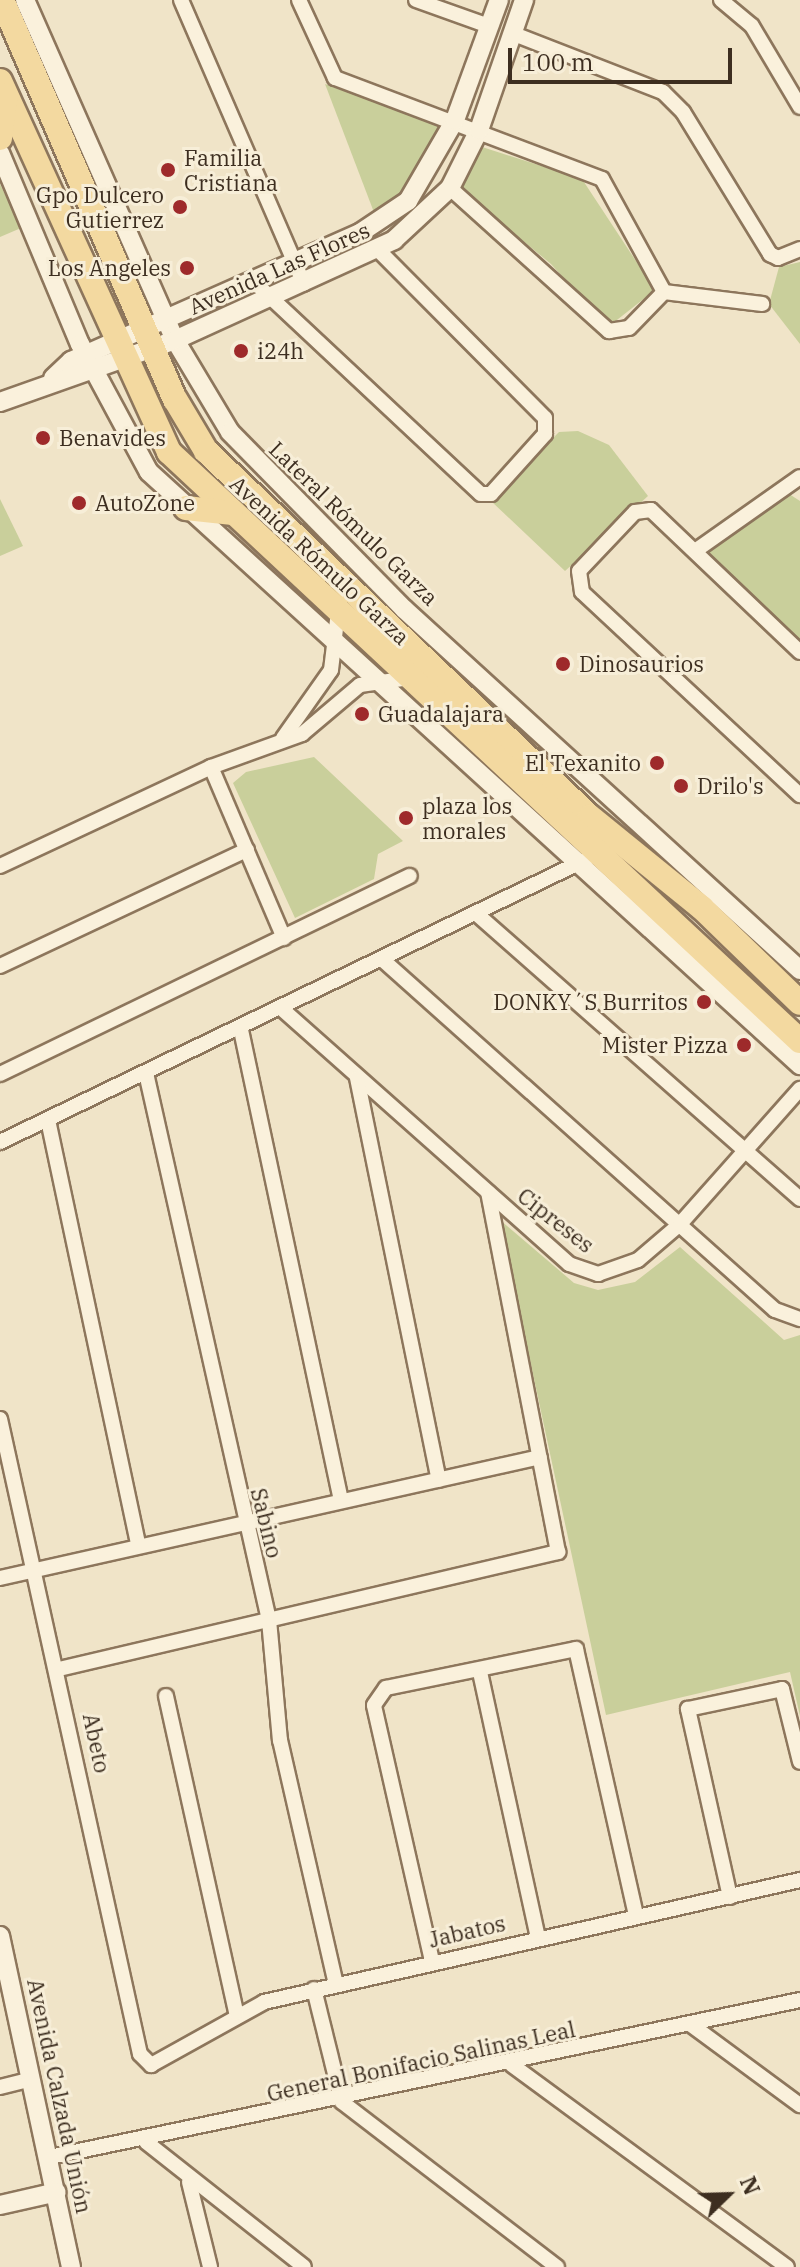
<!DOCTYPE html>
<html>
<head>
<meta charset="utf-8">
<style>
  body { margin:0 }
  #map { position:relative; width:800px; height:2267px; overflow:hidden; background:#f0e4c8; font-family:"IBM Plex Serif",serif }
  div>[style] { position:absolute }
  .green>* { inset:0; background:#c9cf9b }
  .roads { filter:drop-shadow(2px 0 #8d765c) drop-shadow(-2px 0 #8d765c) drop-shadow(0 2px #8d765c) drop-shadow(0 -2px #8d765c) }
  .minor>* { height:14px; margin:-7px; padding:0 7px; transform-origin:7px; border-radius:7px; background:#faf1dc }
  .tertiary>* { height:18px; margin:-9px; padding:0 9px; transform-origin:9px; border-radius:9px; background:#faf1dc }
  .primary>* { height:24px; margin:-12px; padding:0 12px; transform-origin:12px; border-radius:12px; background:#f3d9a0 }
  .dots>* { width:22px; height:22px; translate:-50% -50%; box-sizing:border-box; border:4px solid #f7eed8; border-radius:50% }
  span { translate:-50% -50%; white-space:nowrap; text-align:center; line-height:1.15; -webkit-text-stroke:6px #f7eed8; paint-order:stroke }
  .poi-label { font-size:22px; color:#3d2e20 }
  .left { translate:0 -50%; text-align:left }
  .right { translate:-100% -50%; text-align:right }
  .street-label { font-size:22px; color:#3d2e20 }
  .north { position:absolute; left:688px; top:2155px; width:80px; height:80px; -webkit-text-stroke:6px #f7eed8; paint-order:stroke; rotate:67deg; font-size:22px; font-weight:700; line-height:32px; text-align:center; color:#3d2e20 }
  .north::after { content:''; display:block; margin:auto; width:28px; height:36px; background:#3d2e20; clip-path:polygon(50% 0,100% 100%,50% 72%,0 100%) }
  .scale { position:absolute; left:508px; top:48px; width:224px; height:36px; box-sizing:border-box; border:4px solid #3d2e20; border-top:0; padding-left:10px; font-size:24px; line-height:28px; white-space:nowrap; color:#3d2e20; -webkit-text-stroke:6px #f7eed8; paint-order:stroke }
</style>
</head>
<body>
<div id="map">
  <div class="green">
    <i style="clip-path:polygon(325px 84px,441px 126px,402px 194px,375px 215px)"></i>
    <i style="clip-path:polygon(479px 146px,582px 179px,655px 290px,608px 327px,551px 264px,460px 189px)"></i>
    <i style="clip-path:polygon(0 184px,21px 228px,0 237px)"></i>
    <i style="clip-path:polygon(800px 262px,800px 344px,769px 304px,779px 267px)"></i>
    <i style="clip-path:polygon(578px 431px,609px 445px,648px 496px,565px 571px,491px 501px,559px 432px)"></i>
    <i style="clip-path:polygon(786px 492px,800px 501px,800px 646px,703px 556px)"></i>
    <i style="clip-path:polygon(0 499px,23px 546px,0 556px)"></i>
    <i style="clip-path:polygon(314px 757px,403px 841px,378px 854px,374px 879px,295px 918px,233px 783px,246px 772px)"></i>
    <i style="clip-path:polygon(500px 1220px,574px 1283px,598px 1290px,635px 1282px,680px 1247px,784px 1340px,800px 1335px,800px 1716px,790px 1672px,606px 1715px)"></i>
  </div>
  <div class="roads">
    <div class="minor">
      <i style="left:181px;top:0;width:309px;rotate:66.6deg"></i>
      <i style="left:299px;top:0;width:86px;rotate:65.2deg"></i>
      <i style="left:335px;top:78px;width:285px;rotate:20.7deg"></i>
      <i style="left:602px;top:179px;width:129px;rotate:61.2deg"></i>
      <i style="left:416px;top:0;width:77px;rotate:19.6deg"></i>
      <i style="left:721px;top:0;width:40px;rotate:40deg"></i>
      <i style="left:752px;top:26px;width:94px;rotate:59.3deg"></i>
      <i style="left:514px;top:34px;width:160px;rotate:21.3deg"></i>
      <i style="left:663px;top:92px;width:28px;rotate:45deg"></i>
      <i style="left:683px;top:112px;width:167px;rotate:58.5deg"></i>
      <i style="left:770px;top:254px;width:9px;rotate:27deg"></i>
      <i style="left:778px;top:258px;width:24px;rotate:-22deg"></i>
      <i style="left:450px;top:188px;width:214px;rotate:42deg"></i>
      <i style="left:609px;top:331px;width:20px;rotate:-9deg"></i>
      <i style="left:629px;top:328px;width:50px;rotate:-45.8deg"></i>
      <i style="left:252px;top:280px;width:313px;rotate:43.1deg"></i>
      <i style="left:481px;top:494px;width:10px"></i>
      <i style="left:491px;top:494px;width:81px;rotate:-48deg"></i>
      <i style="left:545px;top:434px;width:16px;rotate:-90deg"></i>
      <i style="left:545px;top:418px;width:235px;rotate:-134.8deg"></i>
      <i style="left:664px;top:292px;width:99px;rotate:7deg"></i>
      <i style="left:695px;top:551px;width:128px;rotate:-35.2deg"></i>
      <i style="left:800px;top:652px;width:206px;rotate:-136.4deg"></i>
      <i style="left:651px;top:510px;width:16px;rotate:173deg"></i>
      <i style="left:635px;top:512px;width:81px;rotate:133.5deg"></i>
      <i style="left:579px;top:571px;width:21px;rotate:82deg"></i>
      <i style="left:582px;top:592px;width:298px;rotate:43deg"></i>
      <i style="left:283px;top:738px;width:83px;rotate:-54.8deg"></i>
      <i style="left:331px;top:670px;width:58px;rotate:-83.1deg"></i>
      <i style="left:211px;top:767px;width:186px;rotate:66.9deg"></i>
      <i style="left:0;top:866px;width:233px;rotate:-25.1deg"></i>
      <i style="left:211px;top:767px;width:97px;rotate:-19.9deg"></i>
      <i style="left:302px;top:734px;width:76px;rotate:-40.2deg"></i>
      <i style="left:360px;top:685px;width:50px;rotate:-8deg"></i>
      <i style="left:479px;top:916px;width:428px;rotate:41.4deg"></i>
      <i style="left:384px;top:961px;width:524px;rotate:41.75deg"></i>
      <i style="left:775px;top:1310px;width:27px;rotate:20deg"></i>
      <i style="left:0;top:966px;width:273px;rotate:-25.2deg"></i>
      <i style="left:282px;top:1009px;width:384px;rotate:41.6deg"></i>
      <i style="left:569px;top:1264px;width:31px;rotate:19deg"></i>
      <i style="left:598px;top:1274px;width:42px;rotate:-19.3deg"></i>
      <i style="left:638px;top:1260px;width:55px;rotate:-40.6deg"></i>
      <i style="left:680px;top:1224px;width:181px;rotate:-48.4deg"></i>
      <i style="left:241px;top:1030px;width:480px;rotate:78deg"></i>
      <i style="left:146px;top:1073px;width:561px;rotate:77.33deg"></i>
      <i style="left:269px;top:1620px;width:121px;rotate:84.8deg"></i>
      <i style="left:280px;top:1740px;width:250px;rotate:77.1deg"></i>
      <i style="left:0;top:1074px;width:455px;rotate:-25.8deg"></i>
      <i style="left:357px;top:1078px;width:410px;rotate:78.5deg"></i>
      <i style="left:48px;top:1120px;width:433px;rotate:78deg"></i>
      <i style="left:0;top:1142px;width:652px;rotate:-25.74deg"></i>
      <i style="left:0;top:1419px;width:650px;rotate:77.57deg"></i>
      <i style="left:140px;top:2054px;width:16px;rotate:45deg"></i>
      <i style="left:151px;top:2065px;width:129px;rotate:-29.1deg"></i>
      <i style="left:264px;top:2002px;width:550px;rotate:-12.82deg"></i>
      <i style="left:0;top:1578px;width:553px;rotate:-12.63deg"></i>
      <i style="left:59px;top:1669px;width:513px;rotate:-13.2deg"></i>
      <i style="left:558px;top:1552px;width:366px;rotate:-101deg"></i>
      <i style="left:480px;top:1672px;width:272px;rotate:77.7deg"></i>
      <i style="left:166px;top:1696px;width:325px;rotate:77.5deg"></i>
      <i style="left:730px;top:1897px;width:193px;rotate:-102.6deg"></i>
      <i style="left:688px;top:1709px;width:96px;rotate:-12deg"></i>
      <i style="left:782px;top:1689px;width:75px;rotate:76.1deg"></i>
      <i style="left:432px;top:1961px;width:262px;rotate:-102.8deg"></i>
      <i style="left:374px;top:1705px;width:21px;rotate:-55deg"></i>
      <i style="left:386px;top:1688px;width:194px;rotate:-11.6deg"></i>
      <i style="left:576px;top:1649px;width:274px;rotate:77.3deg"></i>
      <i style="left:314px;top:1989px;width:116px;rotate:76.1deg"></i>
      <i style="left:342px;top:2102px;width:271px;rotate:37.5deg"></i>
      <i style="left:690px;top:2024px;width:137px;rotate:36.4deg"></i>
      <i style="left:512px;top:2065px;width:341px;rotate:36.3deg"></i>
      <i style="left:0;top:2087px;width:33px;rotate:-14deg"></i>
      <i style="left:146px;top:2142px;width:201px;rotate:38.3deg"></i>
      <i style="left:50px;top:2157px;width:766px;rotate:-11.82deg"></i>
      <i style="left:189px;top:2182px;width:88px;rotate:76.1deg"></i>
    </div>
    <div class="tertiary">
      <i style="left:25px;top:0;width:372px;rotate:66.2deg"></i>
      <i style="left:175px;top:340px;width:107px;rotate:59.1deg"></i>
      <i style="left:230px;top:432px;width:248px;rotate:45.5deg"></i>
      <i style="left:404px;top:609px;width:536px;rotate:42.35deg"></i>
      <i style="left:0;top:153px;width:207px;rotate:67.3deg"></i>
      <i style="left:80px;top:344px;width:145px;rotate:61.7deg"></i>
      <i style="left:149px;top:472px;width:881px;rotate:42.33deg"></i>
      <i style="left:53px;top:378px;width:25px;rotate:-43deg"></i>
      <i style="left:71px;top:361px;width:316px;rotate:-23.9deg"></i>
      <i style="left:360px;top:233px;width:58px;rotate:-33.7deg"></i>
      <i style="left:408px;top:201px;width:94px;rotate:-59.9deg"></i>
      <i style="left:455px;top:120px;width:128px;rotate:-69.9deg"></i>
      <i style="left:0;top:402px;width:186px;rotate:-19.5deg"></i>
      <i style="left:175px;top:340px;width:241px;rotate:-24.5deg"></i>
      <i style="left:394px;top:240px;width:76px;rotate:-42.9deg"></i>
      <i style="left:450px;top:188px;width:65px;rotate:-63.4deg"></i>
      <i style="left:479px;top:130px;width:138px;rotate:-70.9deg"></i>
      <i style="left:0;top:1936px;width:339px;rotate:77.9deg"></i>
      <i style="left:0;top:2205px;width:58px;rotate:-12.8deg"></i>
    </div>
    <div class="primary">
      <i style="left:2px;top:0;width:435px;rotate:66.6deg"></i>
      <i style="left:175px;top:399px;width:61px;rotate:59.2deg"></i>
      <i style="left:206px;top:451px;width:530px;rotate:43.63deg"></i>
      <i style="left:590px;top:817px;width:144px;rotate:39.1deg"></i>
      <i style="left:702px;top:908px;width:136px;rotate:44.1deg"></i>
      <i style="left:0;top:81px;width:408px;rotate:65.5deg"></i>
      <i style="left:169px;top:452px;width:863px;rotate:43.03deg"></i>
      <i style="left:0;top:138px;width:43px;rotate:-82.1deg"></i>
      <i style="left:186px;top:508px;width:45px;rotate:6.3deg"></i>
    </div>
  </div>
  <div class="dots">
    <i style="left:168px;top:170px;background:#9e2a2b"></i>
    <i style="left:180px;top:207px;background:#9e2a2b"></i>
    <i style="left:187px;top:268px;background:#9e2a2b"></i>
    <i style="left:241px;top:351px;background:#9e2a2b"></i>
    <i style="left:43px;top:438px;background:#9e2a2b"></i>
    <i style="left:79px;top:503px;background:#9e2a2b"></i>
    <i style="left:563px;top:664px;background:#9e2a2b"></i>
    <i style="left:362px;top:714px;background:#9e2a2b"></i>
    <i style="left:657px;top:763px;background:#9e2a2b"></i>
    <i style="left:681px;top:786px;background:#9e2a2b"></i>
    <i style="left:406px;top:818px;background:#9e2a2b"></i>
    <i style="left:704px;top:1002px;background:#9e2a2b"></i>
    <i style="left:744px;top:1045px;background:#9e2a2b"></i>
  </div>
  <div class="poi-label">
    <span class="left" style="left:184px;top:170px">Familia<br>Cristiana</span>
    <span class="right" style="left:164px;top:207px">Gpo Dulcero<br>Gutierrez</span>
    <span class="right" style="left:171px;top:268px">Los Angeles</span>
    <span class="left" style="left:257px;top:351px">i24h</span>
    <span class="left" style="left:59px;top:438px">Benavides</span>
    <span class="left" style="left:95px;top:503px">AutoZone</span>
    <span class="left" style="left:579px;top:664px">Dinosaurios</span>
    <span class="left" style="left:378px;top:714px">Guadalajara</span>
    <span class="right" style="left:641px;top:763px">El Texanito</span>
    <span class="left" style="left:697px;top:786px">Drilo's</span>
    <span class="left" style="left:422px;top:818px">plaza los<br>morales</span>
    <span class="right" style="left:688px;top:1002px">DONKY´S Burritos</span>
    <span class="right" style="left:728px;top:1045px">Mister Pizza</span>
  </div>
  <div class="street-label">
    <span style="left:279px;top:268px;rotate:-24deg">Avenida Las Flores</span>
    <span style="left:354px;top:523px;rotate:44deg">Lateral Rómulo Garza</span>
    <span style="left:320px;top:560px;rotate:43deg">Avenida Rómulo Garza</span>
    <span style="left:556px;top:1220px;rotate:38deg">Cipreses</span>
    <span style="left:267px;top:1523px;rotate:76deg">Sabino</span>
    <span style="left:97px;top:1743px;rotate:78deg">Abeto</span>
    <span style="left:467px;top:1931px;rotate:-13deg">Jabatos</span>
    <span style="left:421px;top:2061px;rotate:-12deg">General Bonifacio Salinas Leal</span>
    <span style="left:60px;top:2096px;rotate:78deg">Avenida Calzada Unión</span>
  </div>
  <div class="north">N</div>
  <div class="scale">100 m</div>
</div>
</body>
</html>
